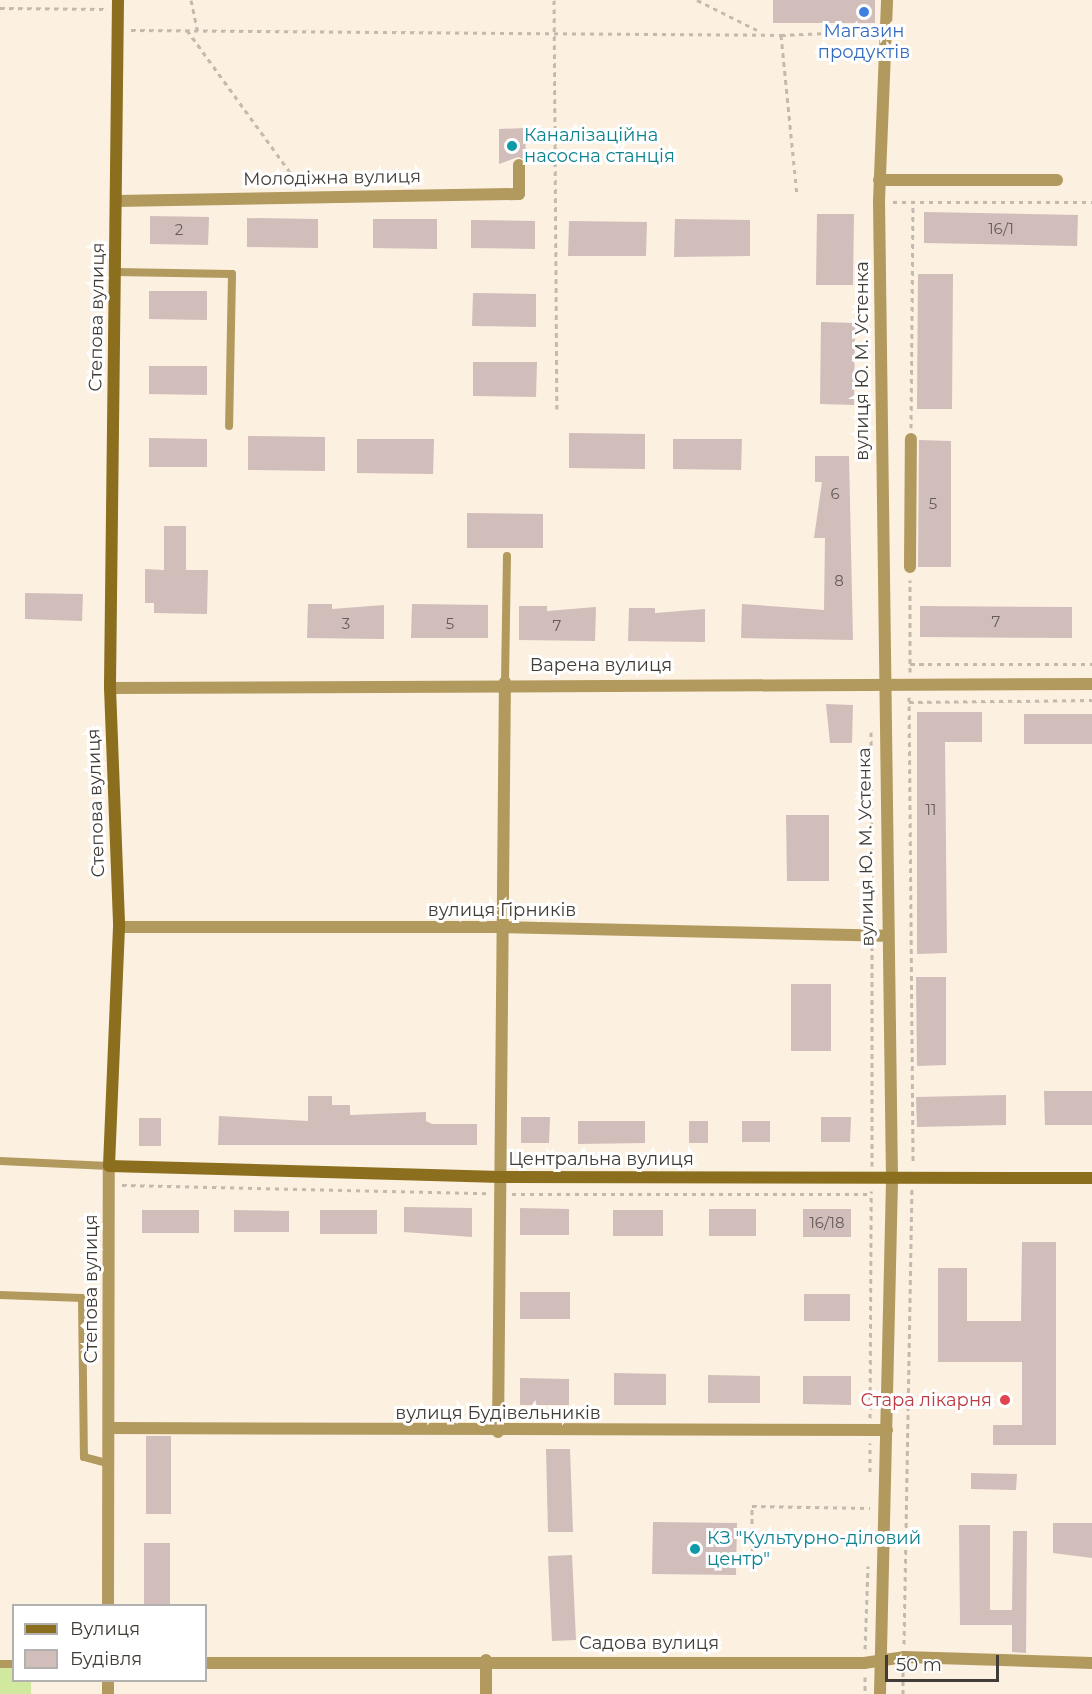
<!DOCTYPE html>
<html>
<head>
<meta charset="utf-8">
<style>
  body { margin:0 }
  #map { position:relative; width:1092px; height:1694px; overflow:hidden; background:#fcf0e1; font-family:Montserrat,sans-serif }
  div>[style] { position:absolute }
  .green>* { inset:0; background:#d1e99f }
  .building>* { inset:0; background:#d1bdba }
  .path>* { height:3px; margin-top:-1.5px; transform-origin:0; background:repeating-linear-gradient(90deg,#c3b9ad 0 4.5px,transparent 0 9px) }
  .service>* { height:8px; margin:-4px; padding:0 4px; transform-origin:4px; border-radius:4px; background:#b2995d }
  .pedestrian>* { height:12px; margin:-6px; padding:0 6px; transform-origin:6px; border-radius:6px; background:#b2995d }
  .minor>* { height:12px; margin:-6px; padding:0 6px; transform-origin:6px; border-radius:6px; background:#b2995d }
  .tertiary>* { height:12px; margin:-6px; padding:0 6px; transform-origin:6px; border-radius:6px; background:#b2995d }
  .secondary>* { height:12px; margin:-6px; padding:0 6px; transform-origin:6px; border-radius:6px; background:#8b6f1e }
  .dots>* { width:16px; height:16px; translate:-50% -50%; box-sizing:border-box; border:3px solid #fff; border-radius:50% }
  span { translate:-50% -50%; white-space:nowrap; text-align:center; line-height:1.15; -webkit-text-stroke:6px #fff; paint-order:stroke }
  .number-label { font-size:15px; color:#655c57 }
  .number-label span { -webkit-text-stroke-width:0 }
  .shop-label { font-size:18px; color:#366cbe }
  .culture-label { font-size:18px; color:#0d838f }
  .left { translate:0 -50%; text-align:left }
  .street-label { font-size:18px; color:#413c36 }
  .health-label { font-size:18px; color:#be3a42 }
  .right { translate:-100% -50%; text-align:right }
  .legend { position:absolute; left:12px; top:1604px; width:195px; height:78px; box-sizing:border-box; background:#fff; border:2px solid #b3b1af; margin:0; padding:8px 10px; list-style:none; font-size:18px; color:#413c36 }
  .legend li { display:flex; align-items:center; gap:12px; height:30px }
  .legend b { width:30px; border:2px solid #b3b1af }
  .scale { position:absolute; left:885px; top:1655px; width:114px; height:27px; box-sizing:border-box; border:3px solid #413c36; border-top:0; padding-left:8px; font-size:18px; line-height:21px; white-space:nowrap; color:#413c36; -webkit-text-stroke:4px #fff; paint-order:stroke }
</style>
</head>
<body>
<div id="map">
  <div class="green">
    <i style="clip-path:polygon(13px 1662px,14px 1680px,31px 1681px,31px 1694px,0 1694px,0 1663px)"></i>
  </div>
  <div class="building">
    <i style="clip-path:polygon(773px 0,875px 0,875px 23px,773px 23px)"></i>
    <i style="clip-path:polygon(525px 128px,526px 160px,518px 157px,499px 164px,499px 129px)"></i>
    <i style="clip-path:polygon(924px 212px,1078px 215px,1077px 246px,924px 243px)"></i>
    <i style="clip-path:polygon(817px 214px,854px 214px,853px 285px,816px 285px)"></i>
    <i style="clip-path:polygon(150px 216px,209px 217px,208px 245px,150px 244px)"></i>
    <i style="clip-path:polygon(247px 218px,318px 219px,318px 248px,247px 247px)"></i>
    <i style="clip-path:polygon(373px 219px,437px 219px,437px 249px,373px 248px)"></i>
    <i style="clip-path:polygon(675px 219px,750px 220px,750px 256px,674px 257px)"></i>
    <i style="clip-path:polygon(471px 220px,535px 221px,535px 249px,471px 248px)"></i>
    <i style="clip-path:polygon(569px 221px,647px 222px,646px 256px,568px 256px)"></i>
    <i style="clip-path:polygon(918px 274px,953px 274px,952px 409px,917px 409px)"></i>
    <i style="clip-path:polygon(149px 291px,207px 291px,207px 320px,149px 319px)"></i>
    <i style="clip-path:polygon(473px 293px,536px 294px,536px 327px,472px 326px)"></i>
    <i style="clip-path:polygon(821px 322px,855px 323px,854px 405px,820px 404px)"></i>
    <i style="clip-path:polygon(473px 362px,537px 362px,536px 397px,473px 396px)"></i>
    <i style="clip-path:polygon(149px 366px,207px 366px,207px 395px,149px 394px)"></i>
    <i style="clip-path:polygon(569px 433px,645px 434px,645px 469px,569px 468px)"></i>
    <i style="clip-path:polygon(248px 436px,325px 437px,325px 471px,248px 470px)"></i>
    <i style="clip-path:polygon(149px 438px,207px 439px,207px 467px,149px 467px)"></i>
    <i style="clip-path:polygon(357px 439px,434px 439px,433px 474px,357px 473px)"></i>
    <i style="clip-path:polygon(673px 439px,742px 439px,741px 470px,673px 469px)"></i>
    <i style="clip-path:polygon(919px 440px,951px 441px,951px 567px,918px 567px)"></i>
    <i style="clip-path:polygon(815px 456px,849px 456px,853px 640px,741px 638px,742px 604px,824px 610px,825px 538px,814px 538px,822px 482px,815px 482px)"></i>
    <i style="clip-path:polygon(467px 513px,543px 514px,543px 548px,467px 548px)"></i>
    <i style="clip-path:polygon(164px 526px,186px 526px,186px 570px,208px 570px,207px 614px,154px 613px,154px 603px,145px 603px,145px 569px,164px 570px)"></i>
    <i style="clip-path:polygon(25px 593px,83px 594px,82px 621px,25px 619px)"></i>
    <i style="clip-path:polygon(308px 604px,332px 604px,332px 609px,384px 605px,384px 639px,307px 638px)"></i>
    <i style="clip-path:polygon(412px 604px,488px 605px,488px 638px,411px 638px)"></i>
    <i style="clip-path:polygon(519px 606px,547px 606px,547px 611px,596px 607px,595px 641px,519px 640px)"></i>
    <i style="clip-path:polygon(920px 606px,1072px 607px,1072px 638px,920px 637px)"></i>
    <i style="clip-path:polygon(629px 608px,655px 608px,655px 613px,705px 609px,705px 642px,628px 641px)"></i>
    <i style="clip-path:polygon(826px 704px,853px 705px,852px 743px,830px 743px)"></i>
    <i style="clip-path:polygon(917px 712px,982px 712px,982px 742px,945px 742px,947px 953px,917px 954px)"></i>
    <i style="clip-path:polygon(1024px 714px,1092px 714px,1092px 744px,1024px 744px)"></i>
    <i style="clip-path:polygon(786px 815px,829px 815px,829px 881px,787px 881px)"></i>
    <i style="clip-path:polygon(916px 977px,946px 977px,946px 1065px,917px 1066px)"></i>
    <i style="clip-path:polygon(791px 984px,831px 984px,831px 1051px,791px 1051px)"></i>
    <i style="clip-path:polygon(1044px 1091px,1092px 1091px,1092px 1125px,1045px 1125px)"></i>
    <i style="clip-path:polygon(1006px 1095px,1006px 1125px,917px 1127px,916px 1097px)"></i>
    <i style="clip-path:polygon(308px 1096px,332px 1096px,332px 1105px,350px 1105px,350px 1115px,426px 1112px,426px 1121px,432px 1124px,477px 1124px,477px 1145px,218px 1145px,219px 1116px,308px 1121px)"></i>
    <i style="clip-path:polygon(521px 1117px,550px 1117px,549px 1143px,521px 1143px)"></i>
    <i style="clip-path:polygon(821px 1117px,851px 1117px,850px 1142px,821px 1142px)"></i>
    <i style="clip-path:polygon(139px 1118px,161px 1118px,161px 1146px,139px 1146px)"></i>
    <i style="clip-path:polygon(578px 1121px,645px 1121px,645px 1143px,578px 1144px)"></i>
    <i style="clip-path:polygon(689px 1121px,708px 1121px,708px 1143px,689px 1143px)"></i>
    <i style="clip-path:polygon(742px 1121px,770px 1121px,770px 1142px,742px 1142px)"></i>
    <i style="clip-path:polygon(404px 1207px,472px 1208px,472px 1237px,404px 1232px)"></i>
    <i style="clip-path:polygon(520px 1208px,569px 1209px,569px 1235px,520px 1235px)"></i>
    <i style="clip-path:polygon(709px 1209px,756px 1209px,756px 1236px,709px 1236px)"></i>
    <i style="clip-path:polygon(803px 1209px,851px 1209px,851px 1237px,803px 1237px)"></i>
    <i style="clip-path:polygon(142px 1210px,199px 1210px,199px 1233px,142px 1233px)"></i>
    <i style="clip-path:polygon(234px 1210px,289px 1211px,289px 1232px,234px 1232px)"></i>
    <i style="clip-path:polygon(320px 1210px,377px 1210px,377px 1234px,320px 1234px)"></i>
    <i style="clip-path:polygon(613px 1210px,663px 1210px,663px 1236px,613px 1236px)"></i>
    <i style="clip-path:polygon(1022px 1242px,1056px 1242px,1056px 1445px,993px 1445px,993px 1425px,1022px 1425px,1022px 1362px,938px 1362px,938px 1268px,967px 1268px,967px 1321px,1021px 1321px)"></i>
    <i style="clip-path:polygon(520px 1292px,570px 1292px,570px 1319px,520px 1319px)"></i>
    <i style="clip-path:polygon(804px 1294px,850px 1294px,850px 1321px,804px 1321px)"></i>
    <i style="clip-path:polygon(614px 1373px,666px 1374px,666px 1405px,614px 1405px)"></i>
    <i style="clip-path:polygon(708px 1375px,760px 1376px,760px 1403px,708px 1403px)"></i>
    <i style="clip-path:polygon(803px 1376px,851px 1376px,851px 1405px,803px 1404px)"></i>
    <i style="clip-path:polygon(520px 1378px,569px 1379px,569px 1405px,520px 1405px)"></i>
    <i style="clip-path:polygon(146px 1436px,171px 1436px,171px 1514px,146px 1514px)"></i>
    <i style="clip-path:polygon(546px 1449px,570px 1449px,573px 1532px,548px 1532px)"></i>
    <i style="clip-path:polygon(971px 1473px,1017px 1474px,1016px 1490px,971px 1489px)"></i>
    <i style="clip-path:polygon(653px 1522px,737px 1523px,736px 1575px,652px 1574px)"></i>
    <i style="clip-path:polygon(1053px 1523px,1092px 1523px,1092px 1558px,1053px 1553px)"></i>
    <i style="clip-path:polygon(959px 1525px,990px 1525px,990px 1610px,1012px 1610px,1013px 1531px,1027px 1531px,1026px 1653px,1012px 1652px,1012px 1625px,960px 1625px)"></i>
    <i style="clip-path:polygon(144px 1543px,170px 1543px,170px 1605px,144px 1605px)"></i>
    <i style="clip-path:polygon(572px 1555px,576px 1640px,552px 1641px,548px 1556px)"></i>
  </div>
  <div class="path">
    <i style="left:191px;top:0;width:30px;rotate:78deg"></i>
    <i style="left:554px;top:0;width:409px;rotate:89.6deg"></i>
    <i style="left:697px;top:0;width:67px;rotate:26.6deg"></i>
    <i style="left:0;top:8px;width:106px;rotate:0.5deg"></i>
    <i style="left:131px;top:30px;width:650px;rotate:0.44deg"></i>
    <i style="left:781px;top:35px;width:92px;rotate:-2.5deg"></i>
    <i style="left:187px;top:30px;width:191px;rotate:54.1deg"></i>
    <i style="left:781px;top:35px;width:160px;rotate:84.3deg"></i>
    <i style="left:893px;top:202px;width:199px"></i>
    <i style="left:911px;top:428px;width:225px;rotate:-89.5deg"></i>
    <i style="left:910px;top:664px;width:182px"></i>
    <i style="left:910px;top:672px;width:92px;rotate:-90deg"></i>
    <i style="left:909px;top:697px;width:467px;rotate:89.5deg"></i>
    <i style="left:909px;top:702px;width:183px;rotate:-0.6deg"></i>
    <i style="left:871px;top:732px;width:191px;rotate:89.7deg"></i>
    <i style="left:872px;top:1166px;width:218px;rotate:-90deg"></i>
    <i style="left:122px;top:1185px;width:366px;rotate:1.3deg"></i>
    <i style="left:512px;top:1194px;width:358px"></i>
    <i style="left:870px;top:1418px;width:227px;rotate:-89.7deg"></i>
    <i style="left:870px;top:1472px;width:29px;rotate:-90deg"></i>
    <i style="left:752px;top:1568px;width:62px;rotate:-90deg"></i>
    <i style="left:752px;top:1506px;width:118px;rotate:1deg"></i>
    <i style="left:904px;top:1644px;width:455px;rotate:-89deg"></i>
    <i style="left:865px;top:1649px;width:83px;rotate:-87.9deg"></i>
    <i style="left:865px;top:1677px;width:14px;rotate:90deg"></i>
    <i style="left:903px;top:1694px;width:25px;rotate:-90deg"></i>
  </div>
  <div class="service">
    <i style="left:115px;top:272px;width:117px;rotate:1deg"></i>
    <i style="left:232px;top:274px;width:152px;rotate:91.1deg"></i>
    <i style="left:505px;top:682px;width:126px;rotate:-89.1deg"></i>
    <i style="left:0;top:1161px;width:109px;rotate:2.6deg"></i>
    <i style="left:0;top:1295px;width:82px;rotate:2.1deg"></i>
    <i style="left:82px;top:1298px;width:159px;rotate:89.3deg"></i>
    <i style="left:84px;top:1457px;width:24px;rotate:15deg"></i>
    <i style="left:0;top:1664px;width:14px"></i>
  </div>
  <div class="pedestrian">
    <i style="left:910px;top:567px;width:128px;rotate:-89.6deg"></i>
  </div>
  <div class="minor">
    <i style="left:879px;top:180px;width:178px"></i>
    <i style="left:116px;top:201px;width:403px;rotate:-1deg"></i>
    <i style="left:519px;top:194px;width:29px;rotate:-90deg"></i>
    <i style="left:110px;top:688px;width:982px;rotate:-0.23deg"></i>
    <i style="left:119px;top:927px;width:381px"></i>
    <i style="left:500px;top:927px;width:385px;rotate:1.3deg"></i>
    <i style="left:109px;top:1428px;width:778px;rotate:0.15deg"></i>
    <i style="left:498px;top:1432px;width:750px;rotate:-89.47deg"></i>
    <i style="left:486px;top:1660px;width:34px;rotate:90deg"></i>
    <i style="left:206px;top:1663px;width:658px"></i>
    <i style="left:864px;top:1663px;width:40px;rotate:-8.5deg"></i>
    <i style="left:904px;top:1657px;width:188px;rotate:1.8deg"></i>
    <i style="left:880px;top:1694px;width:514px;rotate:-88.66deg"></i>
    <i style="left:892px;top:1180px;width:979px;rotate:-90.76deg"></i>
    <i style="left:879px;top:201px;width:201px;rotate:-87.7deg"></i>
  </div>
  <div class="tertiary">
    <i style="left:108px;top:1606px;width:440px;rotate:-89.9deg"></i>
    <i style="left:108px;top:1694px;width:14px;rotate:-90deg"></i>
  </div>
  <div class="secondary">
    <i style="left:118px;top:0;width:688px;rotate:90.67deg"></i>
    <i style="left:110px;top:688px;width:239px;rotate:87.8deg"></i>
    <i style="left:119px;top:927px;width:239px;rotate:92.4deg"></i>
    <i style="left:109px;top:1166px;width:392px;rotate:1.6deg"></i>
    <i style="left:501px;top:1177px;width:591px;rotate:0.1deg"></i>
  </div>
  <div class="dots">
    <i style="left:864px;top:12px;background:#3f7fe0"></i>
    <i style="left:512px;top:146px;background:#0f9aa8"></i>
    <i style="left:1005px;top:1400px;background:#e0444e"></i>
    <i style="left:695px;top:1549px;background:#0f9aa8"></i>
  </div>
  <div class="number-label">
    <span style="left:1001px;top:229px">16/1</span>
    <span style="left:179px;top:230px">2</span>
    <span style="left:835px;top:494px">6</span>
    <span style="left:933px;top:504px">5</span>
    <span style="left:839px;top:581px">8</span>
    <span style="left:996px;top:622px">7</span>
    <span style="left:346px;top:624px">3</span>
    <span style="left:450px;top:624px">5</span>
    <span style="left:557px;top:626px">7</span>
    <span style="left:931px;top:810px">11</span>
    <span style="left:827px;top:1223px">16/18</span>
  </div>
  <div class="shop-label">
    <span style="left:864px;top:42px">Магазин<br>продуктів</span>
  </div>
  <div class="culture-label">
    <span class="left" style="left:524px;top:146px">Каналізаційна<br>насосна станція</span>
    <span class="left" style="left:707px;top:1549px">КЗ "Культурно-діловий<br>центр"</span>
  </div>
  <div class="street-label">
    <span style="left:332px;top:178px;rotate:-1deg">Молодіжна вулиця</span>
    <span style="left:97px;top:317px;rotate:-89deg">Степова вулиця</span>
    <span style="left:862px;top:361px;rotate:-90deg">вулиця Ю. М. Устенка</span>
    <span style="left:601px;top:665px">Варена вулиця</span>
    <span style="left:96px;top:803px;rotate:-92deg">Степова вулиця</span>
    <span style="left:866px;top:847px;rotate:-91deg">вулиця Ю. М. Устенка</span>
    <span style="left:502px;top:910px">вулиця Гірників</span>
    <span style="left:601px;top:1159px">Центральна вулиця</span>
    <span style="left:91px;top:1289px;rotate:-90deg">Степова вулиця</span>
    <span style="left:498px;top:1413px">вулиця Будівельників</span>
    <span style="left:649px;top:1643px">Садова вулиця</span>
  </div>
  <div class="health-label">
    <span class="right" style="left:992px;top:1400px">Стара лікарня</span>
  </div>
  <ul class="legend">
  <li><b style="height:8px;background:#8b6f1e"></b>Вулиця</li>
  <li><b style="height:16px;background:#d1bdba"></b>Будівля</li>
  </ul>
  <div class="scale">50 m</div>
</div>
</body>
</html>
